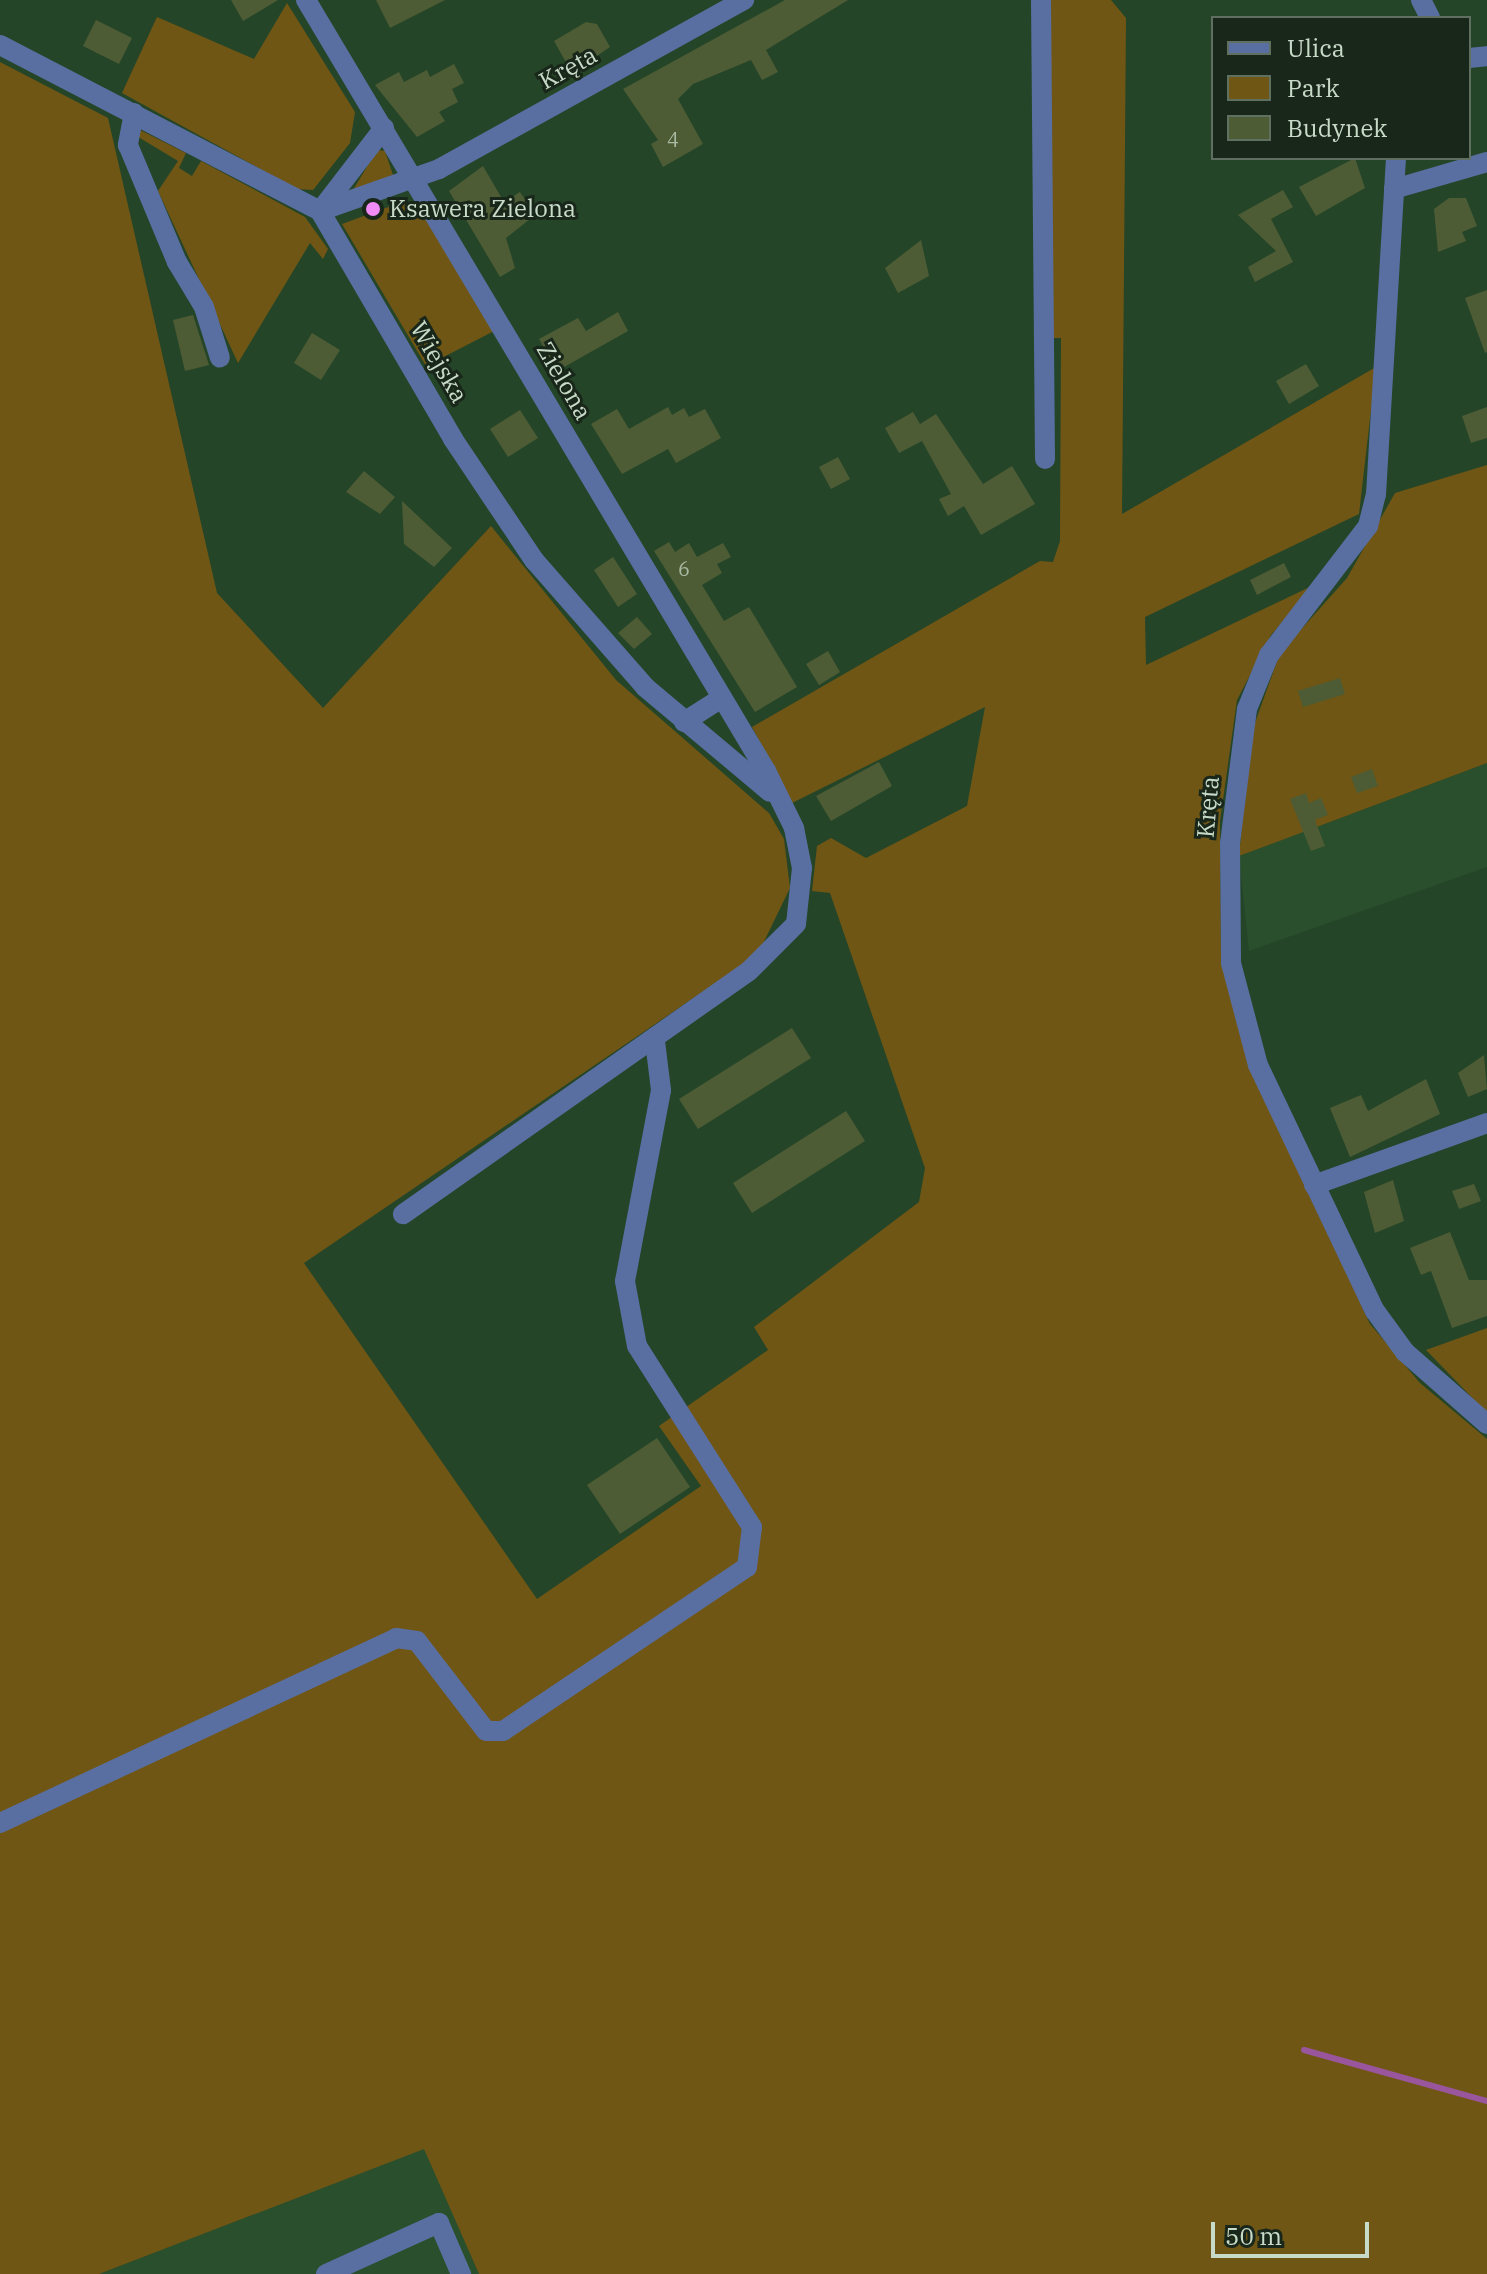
<!DOCTYPE html>
<html>
<head>
<meta charset="utf-8">
<style>
  body { margin:0 }
  #map { position:relative; width:1487px; height:2274px; overflow:hidden; background:#254528; font-family:"IBM Plex Serif",serif }
  div>[style] { position:absolute }
  .built>* { inset:0; background:#2a4f2d }
  .green>* { inset:0; background:#705614 }
  .stream>* { height:6px; margin:-3px; padding:0 3px; transform-origin:3px; border-radius:3px; background:#99569c }
  .building>* { inset:0; background:#4d5c35 }
  .minor>* { height:20px; margin:-10px; padding:0 10px; transform-origin:10px; border-radius:10px; background:#596fa2 }
  .dots>* { width:22px; height:22px; translate:-50% -50%; box-sizing:border-box; border:4px solid #19271a; border-radius:50% }
  span { translate:-50% -50%; white-space:nowrap; text-align:center; line-height:1.15; -webkit-text-stroke:6px #19271a; paint-order:stroke }
  .number-label { font-size:20px; color:#a9baa3 }
  .number-label span { -webkit-text-stroke-width:0 }
  .street-label { font-size:24px; color:#c8dac8 }
  .poi-label { font-size:24px; color:#c8dac8 }
  .left { translate:0 -50%; text-align:left }
  .legend { position:absolute; left:1211px; top:16px; width:260px; height:144px; box-sizing:border-box; background:#19271a; border:2px solid #5f6f60; margin:0; padding:10px 14px; list-style:none; font-size:24px; color:#c8dac8 }
  .legend li { display:flex; align-items:center; gap:16px; height:40px }
  .legend b { width:40px; border:2px solid #5f6f60 }
  .scale { position:absolute; left:1211px; top:2222px; width:158px; height:36px; box-sizing:border-box; border:4px solid #c8dac8; border-top:0; padding-left:10px; font-size:24px; line-height:28px; white-space:nowrap; color:#c8dac8; -webkit-text-stroke:6px #19271a; paint-order:stroke }
</style>
</head>
<body>
<div id="map">
  <div class="built">
    <i style="clip-path:polygon(1487px 763px,1487px 867px,1249px 951px,1239px 856px)"></i>
    <i style="clip-path:polygon(425px 2148px,479px 2274px,99px 2274px)"></i>
  </div>
  <div class="green">
    <i style="clip-path:polygon(1048px 0,1111px 0,1126px 18px,1122px 514px,1376px 367px,1359px 514px,1145px 617px,1146px 665px,1314px 585px,1271px 635px,1237px 700px,1220px 821px,1221px 962px,1260px 1089px,1370px 1324px,1420px 1383px,1487px 1439px,1487px 2274px,479px 2274px,424px 2149px,99px 2274px,0 2274px,0 62px,108px 118px,217px 593px,323px 708px,491px 526px,616px 680px,769px 813px,784px 839px,790px 888px,758px 954px,304px 1263px,537px 1599px,701px 1486px,659px 1426px,768px 1350px,754px 1327px,919px 1202px,925px 1168px,830px 893px,812px 891px,817px 846px,831px 838px,866px 858px,967px 806px,985px 707px,792px 803px,752px 727px,1040px 561px,1053px 562px,1060px 541px,1061px 338px,1049px 338px)"></i>
    <i style="clip-path:polygon(287px 3px,355px 112px,350px 143px,313px 190px,297px 189px,122px 93px,157px 17px,254px 59px)"></i>
    <i style="clip-path:polygon(136px 128px,186px 153px,179px 168px,192px 176px,201px 161px,305px 217px,328px 249px,323px 259px,310px 243px,238px 363px,158px 191px,178px 161px,135px 135px)"></i>
    <i style="clip-path:polygon(377px 150px,385px 151px,393px 175px,353px 190px)"></i>
    <i style="clip-path:polygon(402px 202px,428px 221px,498px 329px,426px 366px,342px 224px)"></i>
    <i style="clip-path:polygon(1487px 465px,1487px 763px,1239px 856px,1251px 734px,1280px 653px,1347px 578px,1395px 493px)"></i>
    <i style="clip-path:polygon(1487px 1328px,1487px 1413px,1426px 1350px)"></i>
  </div>
  <div class="stream">
    <i style="left:1304px;top:2050px;width:190px;rotate:15.6deg"></i>
  </div>
  <div class="building">
    <i style="clip-path:polygon(231px 0,278px 0,243px 21px)"></i>
    <i style="clip-path:polygon(376px 0,445px 0,390px 28px)"></i>
    <i style="clip-path:polygon(785px 0,848px 0,766px 50px,778px 72px,762px 80px,751px 60px,693px 84px,678px 99px,703px 144px,663px 167px,651px 144px,658px 140px,623px 89px)"></i>
    <i style="clip-path:polygon(96px 20px,132px 38px,119px 64px,83px 46px)"></i>
    <i style="clip-path:polygon(586px 22px,597px 24px,610px 47px,572px 73px,554px 41px)"></i>
    <i style="clip-path:polygon(454px 64px,464px 83px,452px 89px,458px 102px,439px 112px,445px 121px,417px 137px,375px 85px,399px 72px,404px 82px,427px 70px,430px 77px)"></i>
    <i style="clip-path:polygon(1355px 158px,1365px 188px,1316px 216px,1299px 187px)"></i>
    <i style="clip-path:polygon(483px 166px,504px 202px,520px 192px,535px 215px,506px 238px,515px 268px,500px 277px,449px 191px)"></i>
    <i style="clip-path:polygon(1283px 190px,1293px 207px,1271px 219px,1293px 262px,1255px 282px,1248px 267px,1276px 251px,1238px 215px)"></i>
    <i style="clip-path:polygon(1449px 198px,1466px 198px,1477px 226px,1462px 232px,1466px 241px,1438px 252px,1434px 209px)"></i>
    <i style="clip-path:polygon(921px 240px,929px 276px,898px 293px,885px 268px)"></i>
    <i style="clip-path:polygon(1487px 290px,1487px 352px,1485px 353px,1465px 298px)"></i>
    <i style="clip-path:polygon(618px 312px,628px 331px,557px 371px,539px 339px,578px 318px,586px 331px)"></i>
    <i style="clip-path:polygon(193px 315px,209px 365px,185px 371px,173px 320px)"></i>
    <i style="clip-path:polygon(312px 333px,340px 350px,321px 380px,294px 363px)"></i>
    <i style="clip-path:polygon(1306px 364px,1319px 386px,1289px 404px,1276px 381px)"></i>
    <i style="clip-path:polygon(668px 407px,672px 415px,684px 408px,689px 417px,705px 409px,721px 438px,676px 463px,668px 449px,622px 474px,591px 424px,617px 409px,629px 429px)"></i>
    <i style="clip-path:polygon(1487px 407px,1487px 438px,1471px 443px,1462px 416px)"></i>
    <i style="clip-path:polygon(520px 410px,538px 438px,508px 457px,490px 429px)"></i>
    <i style="clip-path:polygon(913px 412px,920px 424px,936px 414px,983px 484px,1012px 466px,1035px 504px,981px 535px,964px 506px,948px 516px,939px 499px,951px 494px,922px 441px,899px 453px,885px 428px)"></i>
    <i style="clip-path:polygon(838px 457px,850px 479px,831px 489px,819px 467px)"></i>
    <i style="clip-path:polygon(364px 471px,395px 497px,380px 514px,346px 492px)"></i>
    <i style="clip-path:polygon(402px 501px,452px 548px,434px 567px,404px 544px)"></i>
    <i style="clip-path:polygon(669px 542px,675px 552px,689px 543px,697px 557px,723px 543px,731px 557px,717px 564px,722px 573px,702px 585px,724px 621px,749px 607px,797px 687px,755px 712px,654px 551px)"></i>
    <i style="clip-path:polygon(613px 557px,637px 594px,618px 607px,594px 570px)"></i>
    <i style="clip-path:polygon(1284px 563px,1291px 577px,1257px 595px,1250px 580px)"></i>
    <i style="clip-path:polygon(637px 617px,652px 634px,634px 649px,618px 633px)"></i>
    <i style="clip-path:polygon(828px 651px,840px 672px,819px 685px,806px 664px)"></i>
    <i style="clip-path:polygon(1340px 678px,1345px 694px,1303px 707px,1298px 691px)"></i>
    <i style="clip-path:polygon(879px 762px,892px 786px,831px 821px,816px 796px)"></i>
    <i style="clip-path:polygon(1372px 769px,1378px 786px,1357px 793px,1351px 777px)"></i>
    <i style="clip-path:polygon(1306px 793px,1309px 803px,1321px 798px,1328px 815px,1315px 820px,1325px 846px,1311px 851px,1290px 799px)"></i>
    <i style="clip-path:polygon(792px 1028px,811px 1058px,698px 1129px,679px 1099px)"></i>
    <i style="clip-path:polygon(1484px 1055px,1487px 1089px,1468px 1097px,1458px 1073px)"></i>
    <i style="clip-path:polygon(1426px 1079px,1440px 1114px,1350px 1157px,1330px 1108px,1361px 1095px,1368px 1111px)"></i>
    <i style="clip-path:polygon(846px 1111px,865px 1141px,752px 1213px,733px 1183px)"></i>
    <i style="clip-path:polygon(1393px 1180px,1404px 1221px,1375px 1233px,1364px 1192px)"></i>
    <i style="clip-path:polygon(1474px 1184px,1481px 1201px,1459px 1209px,1452px 1191px)"></i>
    <i style="clip-path:polygon(1450px 1232px,1469px 1280px,1487px 1280px,1487px 1316px,1452px 1328px,1431px 1271px,1421px 1275px,1410px 1248px)"></i>
    <i style="clip-path:polygon(657px 1438px,690px 1487px,620px 1534px,587px 1485px)"></i>
  </div>
  <div class="minor">
    <i style="left:306px;top:0;width:898px;rotate:59.18deg"></i>
    <i style="left:766px;top:771px;width:64px;rotate:63.8deg"></i>
    <i style="left:794px;top:828px;width:41px;rotate:78.7deg"></i>
    <i style="left:802px;top:868px;width:56px;rotate:96.1deg"></i>
    <i style="left:796px;top:924px;width:66px;rotate:135deg"></i>
    <i style="left:749px;top:971px;width:423px;rotate:144.9deg"></i>
    <i style="left:1041px;top:0;width:459px;rotate:89.5deg"></i>
    <i style="left:1421px;top:0;width:20px;rotate:63deg"></i>
    <i style="left:0;top:45px;width:360px;rotate:27.4deg"></i>
    <i style="left:320px;top:211px;width:264px;rotate:59.7deg"></i>
    <i style="left:453px;top:439px;width:146px;rotate:56.2deg"></i>
    <i style="left:534px;top:560px;width:169px;rotate:48.8deg"></i>
    <i style="left:645px;top:687px;width:163px;rotate:40deg"></i>
    <i style="left:1469px;top:58px;width:18px;rotate:-6deg"></i>
    <i style="left:134px;top:113px;width:33px;rotate:101deg"></i>
    <i style="left:128px;top:145px;width:127px;rotate:67.3deg"></i>
    <i style="left:177px;top:262px;width:52px;rotate:59deg"></i>
    <i style="left:204px;top:307px;width:53px;rotate:72.6deg"></i>
    <i style="left:1396px;top:158px;width:337px;rotate:93.4deg"></i>
    <i style="left:1376px;top:494px;width:33px;rotate:104deg"></i>
    <i style="left:1368px;top:526px;width:163px;rotate:127.5deg"></i>
    <i style="left:1269px;top:655px;width:58px;rotate:112.2deg"></i>
    <i style="left:1247px;top:709px;width:135px;rotate:97.2deg"></i>
    <i style="left:1230px;top:843px;width:120px;rotate:89.5deg"></i>
    <i style="left:1231px;top:963px;width:106px;rotate:75.2deg"></i>
    <i style="left:1258px;top:1065px;width:272px;rotate:64.6deg"></i>
    <i style="left:1375px;top:1311px;width:51px;rotate:53.8deg"></i>
    <i style="left:1405px;top:1352px;width:109px;rotate:41.3deg"></i>
    <i style="left:1394px;top:189px;width:97px;rotate:-16.2deg"></i>
    <i style="left:320px;top:211px;width:126px;rotate:-19.4deg"></i>
    <i style="left:439px;top:169px;width:349px;rotate:-29deg"></i>
    <i style="left:320px;top:211px;width:105px;rotate:-52.4deg"></i>
    <i style="left:684px;top:722px;width:43px;rotate:-32.6deg"></i>
    <i style="left:1314px;top:1185px;width:184px;rotate:-19.7deg"></i>
    <i style="left:0;top:1823px;width:437px;rotate:-25deg"></i>
    <i style="left:396px;top:1638px;width:21px;rotate:8deg"></i>
    <i style="left:417px;top:1641px;width:113px;rotate:52.5deg"></i>
    <i style="left:486px;top:1731px;width:17px"></i>
    <i style="left:503px;top:1731px;width:294px;rotate:-33.9deg"></i>
    <i style="left:747px;top:1567px;width:40px;rotate:-82.9deg"></i>
    <i style="left:752px;top:1527px;width:214px;rotate:-122.4deg"></i>
    <i style="left:637px;top:1346px;width:66px;rotate:-100.5deg"></i>
    <i style="left:625px;top:1281px;width:194px;rotate:-79.3deg"></i>
    <i style="left:661px;top:1090px;width:49px;rotate:-97deg"></i>
    <i style="left:326px;top:2274px;width:124px;rotate:-24.3deg"></i>
    <i style="left:439px;top:2223px;width:56px;rotate:66.7deg"></i>
  </div>
  <div class="dots">
    <i style="left:373px;top:209px;background:#f18bf5"></i>
  </div>
  <div class="number-label">
    <span style="left:673px;top:139px">4</span>
    <span style="left:684px;top:568px">6</span>
  </div>
  <div class="street-label">
    <span style="left:568px;top:68px;rotate:-29deg">Kręta</span>
    <span style="left:439px;top:362px;rotate:60deg">Wiejska</span>
    <span style="left:564px;top:381px;rotate:60deg">Zielona</span>
    <span style="left:1208px;top:807px;rotate:-85deg">Kręta</span>
  </div>
  <div class="poi-label">
    <span class="left" style="left:389px;top:209px">Ksawera Zielona</span>
  </div>
  <ul class="legend">
  <li><b style="height:10px;background:#596fa2"></b>Ulica</li>
  <li><b style="height:22px;background:#705614"></b>Park</li>
  <li><b style="height:22px;background:#4d5c35"></b>Budynek</li>
  </ul>
  <div class="scale">50 m</div>
</div>
</body>
</html>
